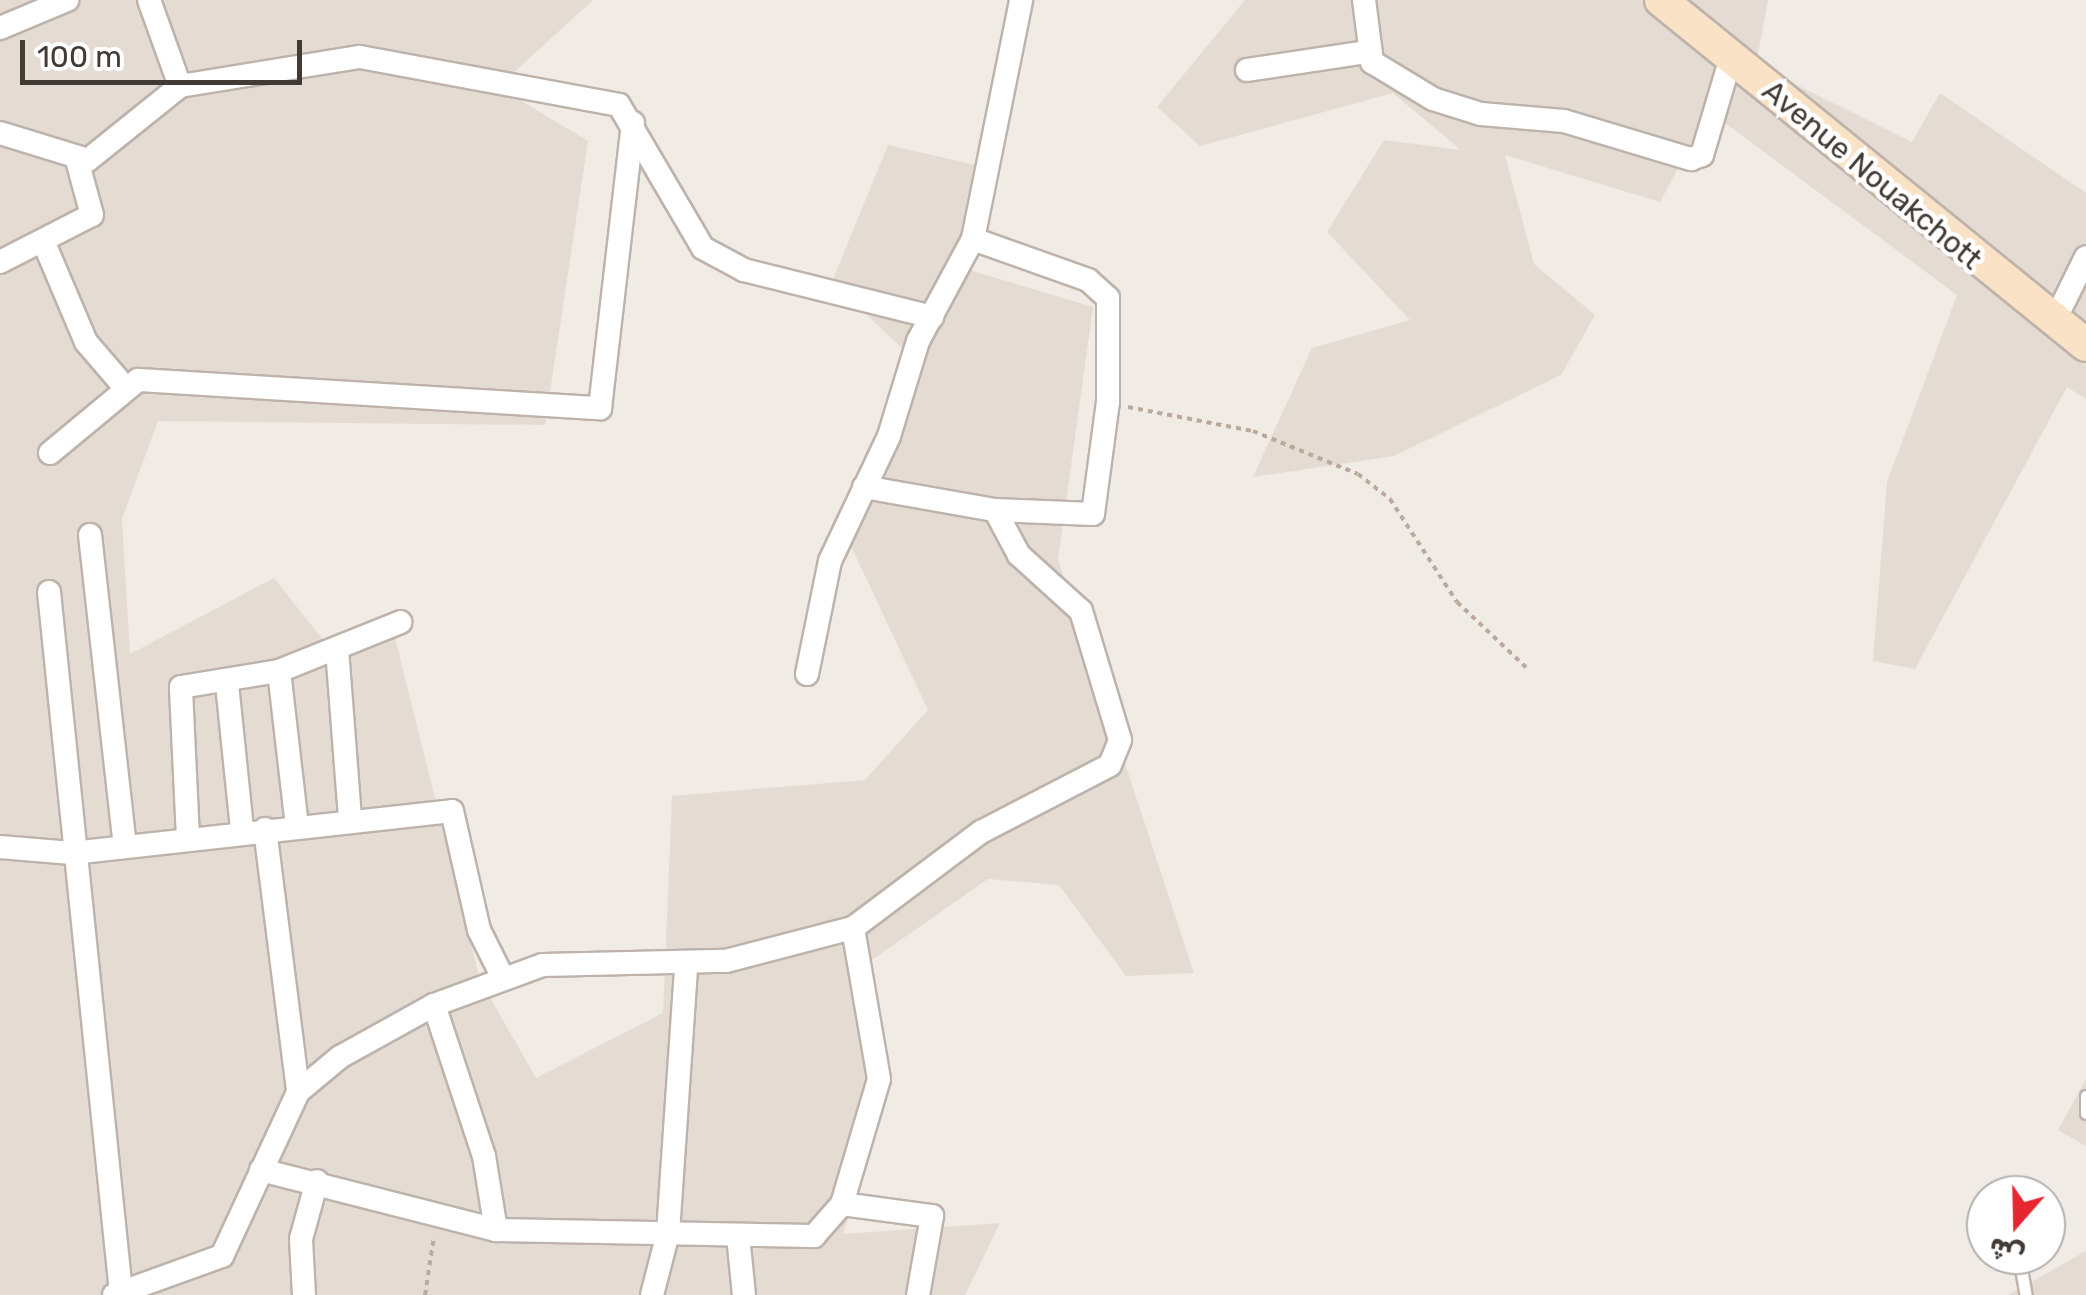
<!DOCTYPE html>
<html>
<head>
<meta charset="utf-8">
<style>
  body { margin:0 }
  #map { position:relative; width:2086px; height:1295px; overflow:hidden; background:#f1ebe5; font-family:Rubik,"Noto Sans Arabic",sans-serif }
  div>[style] { position:absolute }
  .residential>* { inset:0; background:#e4dbd3 }
  .path>* { height:4px; margin-top:-2px; transform-origin:0; background:repeating-linear-gradient(90deg,#bba99b 0 5px,transparent 0 10px) }
  .roads { filter:drop-shadow(2px 0 #beb3ab) drop-shadow(-2px 0 #beb3ab) drop-shadow(0 2px #beb3ab) drop-shadow(0 -2px #beb3ab) }
  .lane>* { height:11px; margin:-5.5px; padding:0 5.5px; transform-origin:5.5px; border-radius:5.5px; background:#fff }
  .street>* { height:22px; margin:-11px; padding:0 11px; transform-origin:11px; border-radius:11px; background:#fff }
  .secondary>* { height:32px; margin:-16px; padding:0 16px; transform-origin:16px; border-radius:16px; background:#f9e2c6 }
  span { translate:-50% -50%; white-space:nowrap; text-align:center; line-height:1.15; -webkit-text-stroke:9px #fff; paint-order:stroke }
  .street-label { font-size:30px; color:#423a35 }
  .north { position:absolute; left:1966px; top:1175px; width:100px; height:100px; box-sizing:border-box; background:#fff; border:2px solid #b3b0ae; border-radius:50%; rotate:200deg; font-size:28px; font-weight:700; line-height:40px; text-align:center; color:#423a35 }
  .north::after { content:''; display:block; margin:auto; width:35px; height:45px; background:#e62731; clip-path:polygon(50% 0,100% 100%,50% 72%,0 100%) }
  .scale { position:absolute; left:20px; top:40px; width:282px; height:45px; box-sizing:border-box; border:5px solid #423a35; border-top:0; padding-left:12px; font-size:30px; line-height:35px; white-space:nowrap; color:#423a35; -webkit-text-stroke:8px #fff; paint-order:stroke }
</style>
</head>
<body>
<div id="map">
  <div class="residential">
    <i style="clip-path:polygon(0 0,593px 0,498px 87px,588px 141px,545px 425px,158px 421px,122px 519px,130px 654px,274px 578px,328px 646px,395px 637px,480px 980px,536px 1078px,663px 1013px,672px 796px,865px 780px,928px 710px,851px 546px,904px 350px,832px 282px,888px 145px,980px 166px,959px 267px,1093px 307px,1058px 560px,1194px 973px,1126px 976px,1059px 885px,988px 879px,869px 962px,888px 1085px,843px 1234px,1000px 1223px,965px 1295px,0 1295px)"></i>
    <i style="clip-path:polygon(1245px 0,1768px 0,1756px 65px,1912px 142px,1940px 93px,2086px 193px,2086px 399px,2067px 387px,1915px 669px,1873px 661px,1887px 482px,1957px 295px,1709px 111px,1660px 202px,1505px 155px,1534px 264px,1595px 315px,1561px 375px,1394px 456px,1253px 477px,1312px 348px,1410px 320px,1327px 232px,1384px 140px,1461px 150px,1393px 93px,1200px 146px,1157px 107px)"></i>
    <i style="clip-path:polygon(2086px 1079px,2086px 1146px,2058px 1130px)"></i>
    <i style="clip-path:polygon(2086px 1251px,2086px 1295px,2008px 1295px)"></i>
  </div>
  <div class="path">
    <i style="left:1128px;top:407px;width:127px;rotate:10.9deg"></i>
    <i style="left:1253px;top:431px;width:113px;rotate:22.3deg"></i>
    <i style="left:1358px;top:474px;width:41px;rotate:38deg"></i>
    <i style="left:1390px;top:499px;width:123px;rotate:57deg"></i>
    <i style="left:1457px;top:602px;width:100px;rotate:43.4deg"></i>
    <i style="left:425px;top:1295px;width:60px;rotate:-81.3deg"></i>
  </div>
  <div class="roads">
    <div class="lane">
      <i style="left:2086px;top:1096px;width:17px;rotate:90deg"></i>
      <i style="left:2019px;top:1257px;width:39px;rotate:80deg"></i>
    </div>
    <div class="street">
      <i style="left:149px;top:0;width:91px;rotate:70.2deg"></i>
      <i style="left:180px;top:86px;width:182px;rotate:-9.2deg"></i>
      <i style="left:360px;top:57px;width:263px;rotate:10.5deg"></i>
      <i style="left:619px;top:105px;width:166px;rotate:59.6deg"></i>
      <i style="left:703px;top:248px;width:47px;rotate:28.2deg"></i>
      <i style="left:744px;top:270px;width:194px;rotate:14deg"></i>
      <i style="left:1364px;top:0;width:63px;rotate:82.6deg"></i>
      <i style="left:1372px;top:62px;width:71px;rotate:31.2deg"></i>
      <i style="left:1433px;top:99px;width:50px;rotate:17.4deg"></i>
      <i style="left:1481px;top:114px;width:83px;rotate:4.8deg"></i>
      <i style="left:1564px;top:121px;width:133px;rotate:16.7deg"></i>
      <i style="left:1691px;top:159px;width:12px;rotate:-20deg"></i>
      <i style="left:1702px;top:155px;width:101px;rotate:-73.4deg"></i>
      <i style="left:0;top:28px;width:73px;rotate:-22.7deg"></i>
      <i style="left:1247px;top:70px;width:121px;rotate:-8.5deg"></i>
      <i style="left:0;top:133px;width:92px;rotate:17.1deg"></i>
      <i style="left:88px;top:160px;width:118px;rotate:-38.8deg"></i>
      <i style="left:44px;top:243px;width:108px;rotate:67deg"></i>
      <i style="left:86px;top:342px;width:57px;rotate:49.3deg"></i>
      <i style="left:0;top:262px;width:103px;rotate:-27.1deg"></i>
      <i style="left:92px;top:215px;width:57px;rotate:-105.3deg"></i>
      <i style="left:2054px;top:322px;width:72px;rotate:-63.8deg"></i>
      <i style="left:50px;top:453px;width:114px;rotate:-39.7deg"></i>
      <i style="left:138px;top:380px;width:463px;rotate:3.5deg"></i>
      <i style="left:600px;top:408px;width:287px;rotate:-83.4deg"></i>
      <i style="left:864px;top:487px;width:133px;rotate:10deg"></i>
      <i style="left:995px;top:510px;width:98px;rotate:2.3deg"></i>
      <i style="left:1093px;top:514px;width:113px;rotate:-82.4deg"></i>
      <i style="left:1108px;top:402px;width:104px;rotate:-90deg"></i>
      <i style="left:1108px;top:298px;width:27px;rotate:-138deg"></i>
      <i style="left:1088px;top:280px;width:122px;rotate:-160.4deg"></i>
      <i style="left:90px;top:535px;width:314px;rotate:83.6deg"></i>
      <i style="left:49px;top:592px;width:704px;rotate:84.13deg"></i>
      <i style="left:337px;top:649px;width:170px;rotate:85.6deg"></i>
      <i style="left:279px;top:671px;width:157px;rotate:83.4deg"></i>
      <i style="left:807px;top:674px;width:115px;rotate:-78.5deg"></i>
      <i style="left:830px;top:561px;width:138px;rotate:-64.7deg"></i>
      <i style="left:889px;top:436px;width:99px;rotate:-73deg"></i>
      <i style="left:918px;top:341px;width:116px;rotate:-61.7deg"></i>
      <i style="left:973px;top:239px;width:244px;rotate:-78.6deg"></i>
      <i style="left:227px;top:684px;width:147px;rotate:84.1deg"></i>
      <i style="left:265px;top:829px;width:265px;rotate:82.8deg"></i>
      <i style="left:188px;top:838px;width:151px;rotate:-92.7deg"></i>
      <i style="left:181px;top:687px;width:99px;rotate:-9.3deg"></i>
      <i style="left:279px;top:671px;width:131px;rotate:-21.9deg"></i>
      <i style="left:0;top:847px;width:72px;rotate:4.8deg"></i>
      <i style="left:72px;top:853px;width:382px;rotate:-6.3deg"></i>
      <i style="left:452px;top:811px;width:122px;rotate:77.2deg"></i>
      <i style="left:479px;top:930px;width:51px;rotate:63.4deg"></i>
      <i style="left:434px;top:1005px;width:159px;rotate:71.7deg"></i>
      <i style="left:484px;top:1156px;width:75px;rotate:80.8deg"></i>
      <i style="left:261px;top:1170px;width:243px;rotate:14.3deg"></i>
      <i style="left:496px;top:1230px;width:318px;rotate:1.1deg"></i>
      <i style="left:814px;top:1236px;width:43px;rotate:-48.8deg"></i>
      <i style="left:842px;top:1204px;width:130px;rotate:-73.5deg"></i>
      <i style="left:879px;top:1079px;width:153px;rotate:-99.8deg"></i>
      <i style="left:842px;top:1204px;width:91px;rotate:7.6deg"></i>
      <i style="left:932px;top:1216px;width:80px;rotate:100deg"></i>
      <i style="left:738px;top:1236px;width:59px;rotate:84.2deg"></i>
      <i style="left:114px;top:1295px;width:115px;rotate:-19.9deg"></i>
      <i style="left:222px;top:1256px;width:181px;rotate:-65.1deg"></i>
      <i style="left:298px;top:1092px;width:55px;rotate:-39.8deg"></i>
      <i style="left:340px;top:1057px;width:107px;rotate:-29deg"></i>
      <i style="left:434px;top:1005px;width:116px;rotate:-20.2deg"></i>
      <i style="left:543px;top:965px;width:183px;rotate:-1.3deg"></i>
      <i style="left:726px;top:961px;width:131px;rotate:-14.6deg"></i>
      <i style="left:853px;top:928px;width:160px;rotate:-36.9deg"></i>
      <i style="left:981px;top:832px;width:145px;rotate:-27.4deg"></i>
      <i style="left:1110px;top:765px;width:27px;rotate:-68deg"></i>
      <i style="left:1120px;top:740px;width:135px;rotate:-106.8deg"></i>
      <i style="left:1081px;top:611px;width:84px;rotate:-137.9deg"></i>
      <i style="left:1019px;top:555px;width:51px;rotate:-118.1deg"></i>
      <i style="left:304px;top:1295px;width:56px;rotate:-93.1deg"></i>
      <i style="left:301px;top:1239px;width:60px;rotate:-74.6deg"></i>
      <i style="left:652px;top:1295px;width:64px;rotate:-75.5deg"></i>
      <i style="left:668px;top:1233px;width:268px;rotate:-86.1deg"></i>
    </div>
    <div class="secondary">
      <i style="left:1661px;top:0;width:547px;rotate:39.07deg"></i>
    </div>
  </div>
  <div class="street-label">
    <span style="left:1872px;top:175px;rotate:40deg">Avenue Nouakchott</span>
  </div>
  <div class="north">ش</div>
  <div class="scale">100 m</div>
</div>
</body>
</html>
